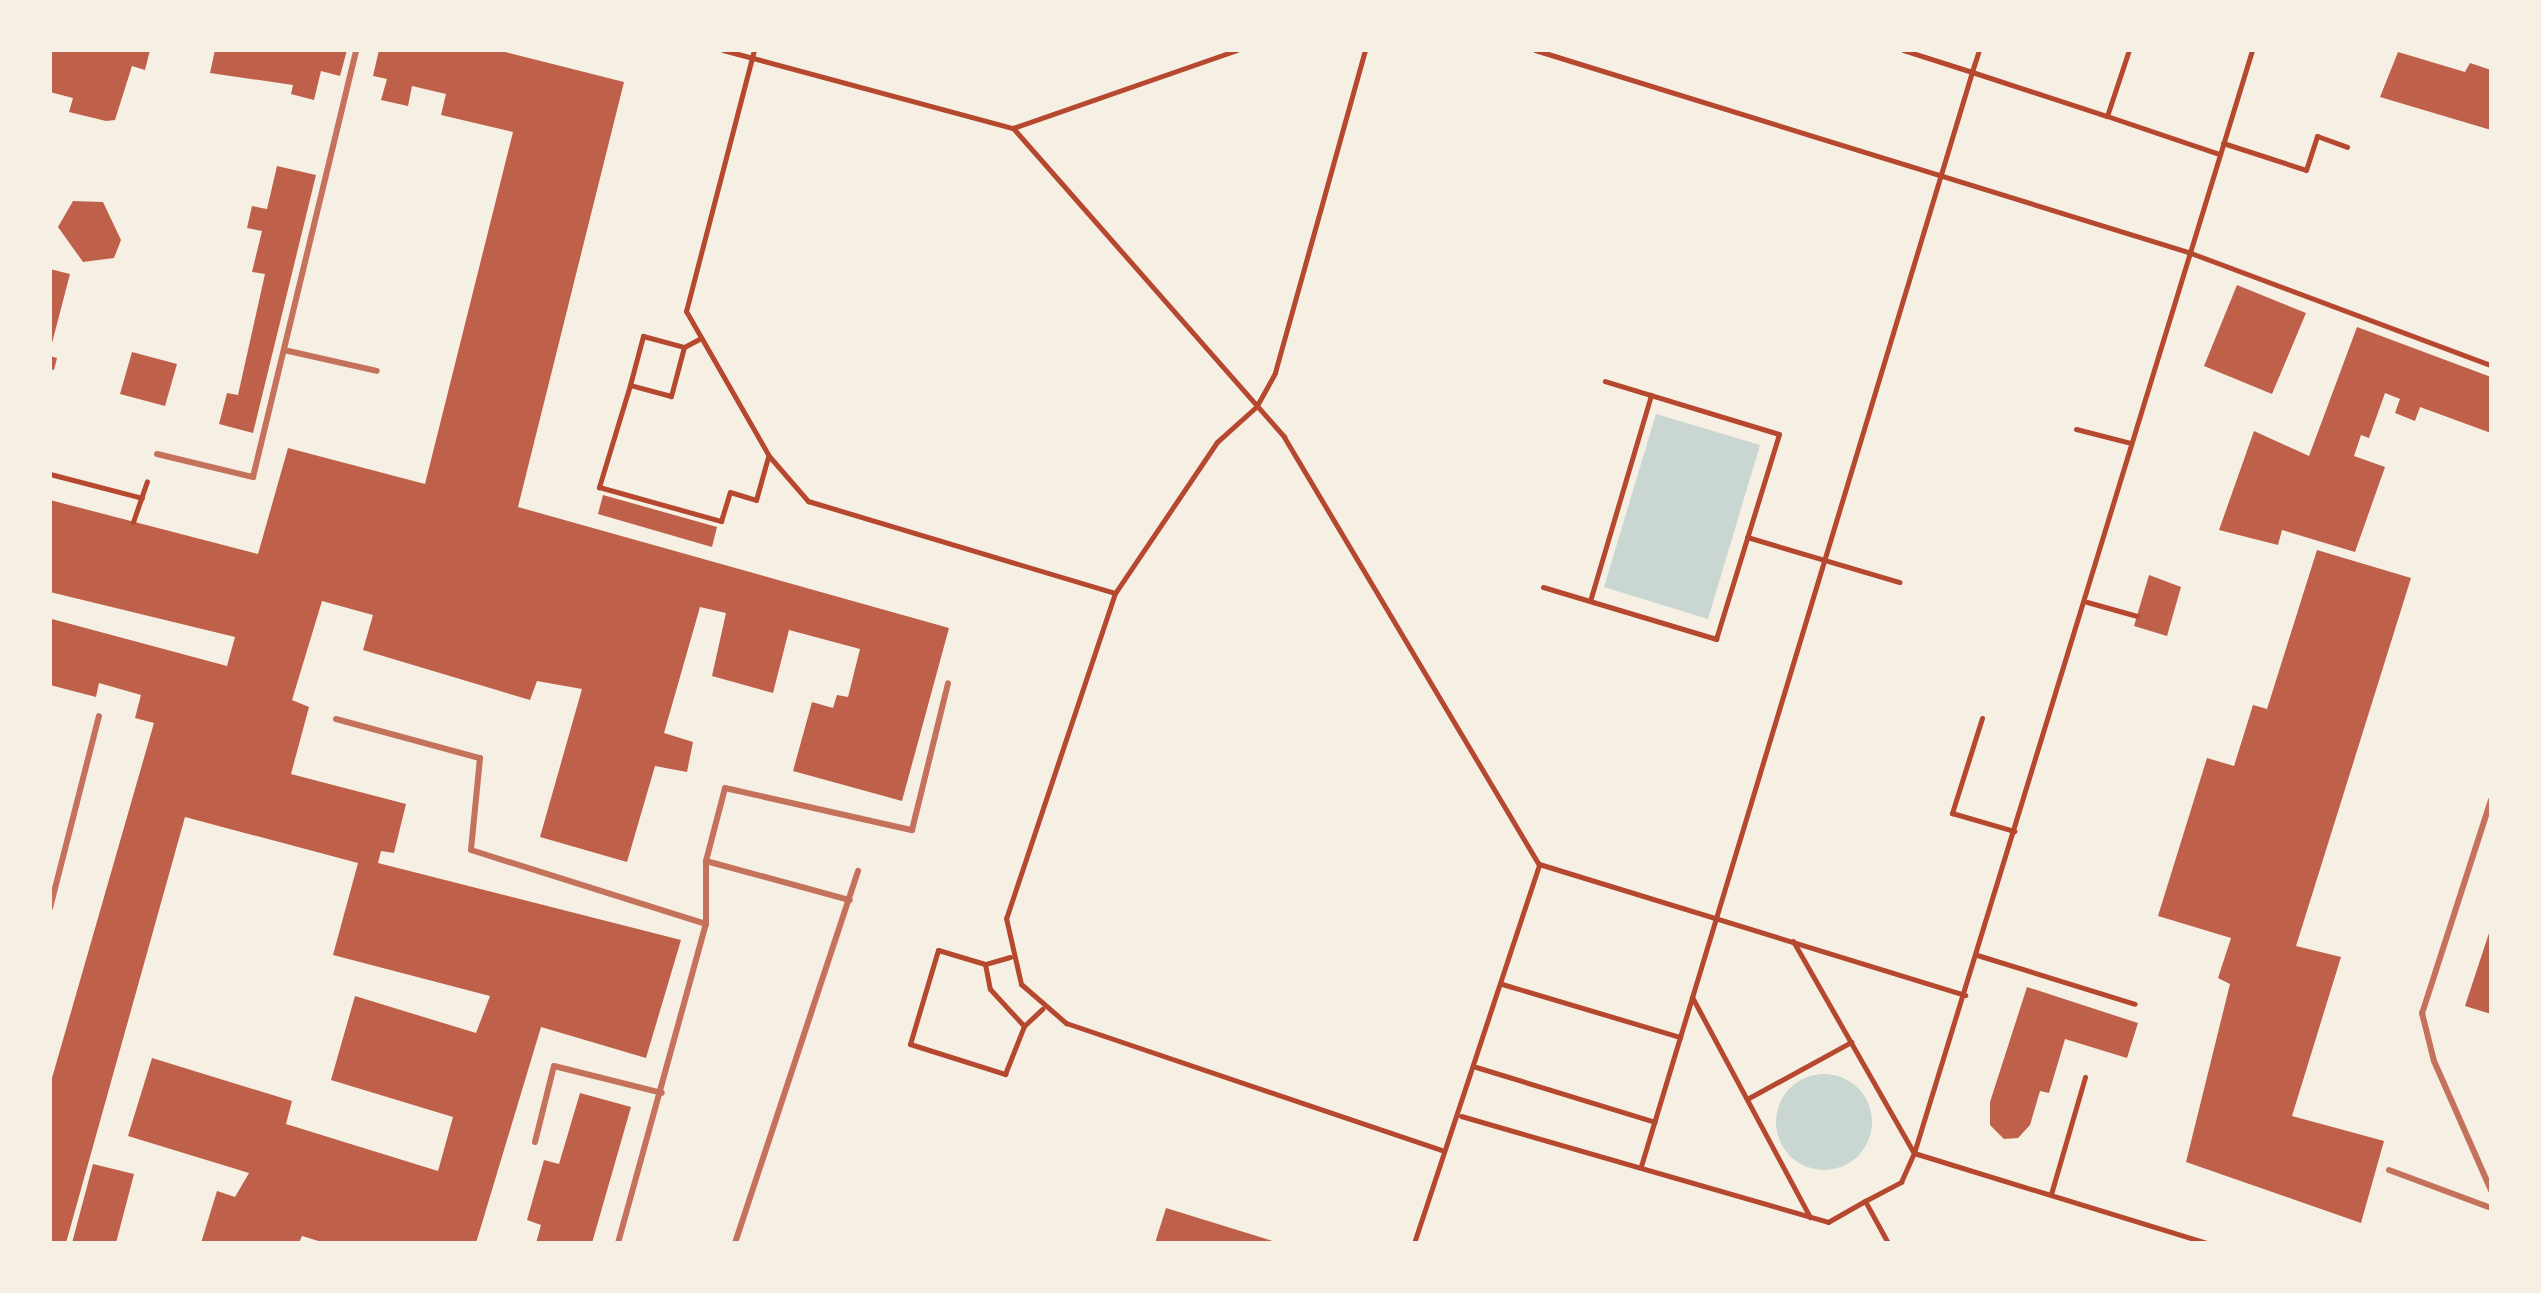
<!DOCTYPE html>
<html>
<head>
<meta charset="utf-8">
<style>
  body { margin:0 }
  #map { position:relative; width:2541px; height:1293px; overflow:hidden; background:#f6efe4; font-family:"Zilla Slab",serif }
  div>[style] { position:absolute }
  .water>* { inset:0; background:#c9d6d2 }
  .round { border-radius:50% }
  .building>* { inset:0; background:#bf614a }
  .path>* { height:5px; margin:-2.5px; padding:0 2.5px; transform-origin:2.5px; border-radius:2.5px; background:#b5482f }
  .service>* { height:6px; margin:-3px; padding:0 3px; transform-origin:3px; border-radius:3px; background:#c5725c }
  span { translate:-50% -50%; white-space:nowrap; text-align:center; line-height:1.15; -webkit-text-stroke:8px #f6efe4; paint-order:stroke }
  .frame { position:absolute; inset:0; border:52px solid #f6efe4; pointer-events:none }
</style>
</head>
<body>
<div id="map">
  <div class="water">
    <i style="clip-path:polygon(1656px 414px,1760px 445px,1708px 619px,1604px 587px)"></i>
    <i class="round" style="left:1776px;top:1074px;width:96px;height:96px"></i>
  </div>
  <div class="building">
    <i style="clip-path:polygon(50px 50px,150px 50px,145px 70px,132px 66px,115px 120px,106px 121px,69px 112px,73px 98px,50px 92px)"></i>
    <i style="clip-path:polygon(215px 50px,347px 50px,340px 76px,321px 71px,314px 100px,291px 94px,293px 85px,210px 73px)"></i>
    <i style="clip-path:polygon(379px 50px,497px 50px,624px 82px,518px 507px,949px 628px,902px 801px,793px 771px,812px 702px,833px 708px,837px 695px,848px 697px,860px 649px,789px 630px,773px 693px,712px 676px,726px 613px,700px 607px,664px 733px,693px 742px,687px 772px,655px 766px,627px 862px,540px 837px,582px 689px,537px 681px,530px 700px,363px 650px,373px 615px,322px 601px,292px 700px,309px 707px,291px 774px,406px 804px,394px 853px,381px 851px,378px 863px,681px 940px,646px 1058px,541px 1027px,476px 1243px,325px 1243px,302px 1236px,299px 1243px,201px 1243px,217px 1191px,235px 1197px,249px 1173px,128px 1136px,152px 1058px,292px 1101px,286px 1124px,438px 1171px,453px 1117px,331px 1080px,355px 996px,476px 1033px,490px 996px,333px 955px,358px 863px,185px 817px,66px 1243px,50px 1243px,50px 1085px,154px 723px,135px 718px,141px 695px,99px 683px,96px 697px,50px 685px,52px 619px,227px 666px,235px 637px,50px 592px,50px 500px,258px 554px,288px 448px,425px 484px,513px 132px,441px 115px,446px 94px,412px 86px,408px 106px,381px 100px,387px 79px,373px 76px)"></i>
    <i style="clip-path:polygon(2398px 52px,2465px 72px,2470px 63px,2491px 70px,2491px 130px,2380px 97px)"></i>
    <i style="clip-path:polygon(277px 166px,316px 175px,253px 433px,219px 424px,227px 393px,238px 395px,265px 274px,252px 272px,262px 231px,247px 228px,252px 206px,267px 209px)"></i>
    <i style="clip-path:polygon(73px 201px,103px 202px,121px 240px,114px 258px,83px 262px,58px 227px)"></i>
    <i style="clip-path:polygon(50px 269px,70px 274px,51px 347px,50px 347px)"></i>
    <i style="clip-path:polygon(2237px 285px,2306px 313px,2272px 394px,2204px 366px)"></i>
    <i style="clip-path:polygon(2357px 327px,2491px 377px,2491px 433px,2420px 407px,2415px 421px,2395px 413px,2400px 399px,2385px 393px,2369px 438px,2361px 435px,2354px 456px,2385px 467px,2355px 552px,2282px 530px,2278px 545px,2219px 530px,2254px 431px,2309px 456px)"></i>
    <i style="clip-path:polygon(132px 352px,177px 364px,165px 406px,120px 394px)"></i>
    <i style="clip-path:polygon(50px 356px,57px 358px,54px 370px,50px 369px)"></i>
    <i style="clip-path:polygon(603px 495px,717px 527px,712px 547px,598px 514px)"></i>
    <i style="clip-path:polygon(2317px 550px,2411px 578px,2296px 946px,2341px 957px,2292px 1116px,2384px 1141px,2361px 1223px,2186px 1162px,2230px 984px,2218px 978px,2231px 938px,2158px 916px,2207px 758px,2234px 766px,2253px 705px,2267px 709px)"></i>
    <i style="clip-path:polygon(2149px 575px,2181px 587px,2167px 636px,2134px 626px)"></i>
    <i style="clip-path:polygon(2490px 930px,2491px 930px,2491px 1014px,2465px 1006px)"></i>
    <i style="clip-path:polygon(2027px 987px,2138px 1023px,2127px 1058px,2065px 1039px,2049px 1093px,2040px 1091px,2030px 1125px,2018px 1138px,2004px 1139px,1990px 1125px,1990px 1102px)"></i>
    <i style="clip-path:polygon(580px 1093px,631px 1107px,592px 1243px,536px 1243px,541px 1225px,527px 1220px,544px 1160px,559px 1164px)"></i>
    <i style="clip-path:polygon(93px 1164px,134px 1174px,116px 1243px,72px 1243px)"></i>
    <i style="clip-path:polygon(1166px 1208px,1276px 1242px,1276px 1243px,1155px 1243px)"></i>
  </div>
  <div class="path">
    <i style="left:723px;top:50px;width:300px;rotate:15.1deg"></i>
    <i style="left:754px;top:50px;width:270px;rotate:104.6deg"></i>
    <i style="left:686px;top:311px;width:167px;rotate:60.2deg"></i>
    <i style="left:769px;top:456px;width:60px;rotate:49.1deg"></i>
    <i style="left:808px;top:501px;width:320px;rotate:16.7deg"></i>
    <i style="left:1237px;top:50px;width:237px;rotate:160.8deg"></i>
    <i style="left:1013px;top:128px;width:411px;rotate:48.7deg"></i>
    <i style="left:1284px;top:437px;width:497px;rotate:59.2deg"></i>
    <i style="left:1539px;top:864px;width:446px;rotate:17.1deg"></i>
    <i style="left:1365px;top:50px;width:335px;rotate:105.6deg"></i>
    <i style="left:1275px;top:373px;width:38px;rotate:119deg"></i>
    <i style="left:1257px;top:406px;width:54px;rotate:138deg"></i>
    <i style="left:1217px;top:442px;width:182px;rotate:124deg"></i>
    <i style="left:1115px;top:593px;width:343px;rotate:108.5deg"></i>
    <i style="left:1006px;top:918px;width:68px;rotate:77.2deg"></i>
    <i style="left:1021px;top:984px;width:60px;rotate:40.9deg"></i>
    <i style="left:1066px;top:1023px;width:396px;rotate:18.7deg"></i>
    <i style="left:1535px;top:50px;width:684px;rotate:17.19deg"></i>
    <i style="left:2188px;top:252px;width:323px;rotate:20.5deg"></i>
    <i style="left:1979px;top:50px;width:23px;rotate:108deg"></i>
    <i style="left:1972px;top:72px;width:142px;rotate:18.1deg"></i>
    <i style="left:2107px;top:116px;width:70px;rotate:-71.6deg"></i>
    <i style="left:2107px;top:116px;width:118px;rotate:18.7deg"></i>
    <i style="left:2223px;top:143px;width:87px;rotate:18deg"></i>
    <i style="left:2306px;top:170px;width:36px;rotate:-72deg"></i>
    <i style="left:2317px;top:136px;width:32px;rotate:20deg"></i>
    <i style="left:701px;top:338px;width:19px;rotate:152deg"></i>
    <i style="left:684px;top:347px;width:51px;rotate:104.9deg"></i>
    <i style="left:671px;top:396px;width:42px;rotate:-165deg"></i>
    <i style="left:630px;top:385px;width:107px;rotate:106.9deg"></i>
    <i style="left:599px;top:487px;width:127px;rotate:15.6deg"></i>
    <i style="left:721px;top:521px;width:30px;rotate:-73deg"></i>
    <i style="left:730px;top:492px;width:27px;rotate:17deg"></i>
    <i style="left:756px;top:500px;width:45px;rotate:-74.4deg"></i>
    <i style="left:630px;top:385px;width:51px;rotate:-75.1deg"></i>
    <i style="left:643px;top:336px;width:42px;rotate:15deg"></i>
    <i style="left:2076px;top:429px;width:57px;rotate:14.3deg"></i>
    <i style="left:50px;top:474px;width:95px;rotate:14.6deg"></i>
    <i style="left:133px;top:522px;width:43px;rotate:-71.1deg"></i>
    <i style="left:1747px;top:537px;width:159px;rotate:16.5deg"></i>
    <i style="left:1543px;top:587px;width:181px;rotate:16.7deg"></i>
    <i style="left:1716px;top:639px;width:214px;rotate:-72.9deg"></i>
    <i style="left:1779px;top:434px;width:182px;rotate:-163.1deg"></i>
    <i style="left:1590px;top:601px;width:215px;rotate:-73.5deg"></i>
    <i style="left:2087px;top:602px;width:52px;rotate:15.6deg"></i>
    <i style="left:1982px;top:718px;width:100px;rotate:107.5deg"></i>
    <i style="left:1952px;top:813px;width:65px;rotate:16.2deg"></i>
    <i style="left:1793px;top:941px;width:244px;rotate:60.3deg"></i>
    <i style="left:1914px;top:1153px;width:306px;rotate:17.1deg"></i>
    <i style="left:1977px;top:955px;width:165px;rotate:17.2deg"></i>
    <i style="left:1010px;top:957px;width:26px;rotate:164deg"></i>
    <i style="left:985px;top:964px;width:49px;rotate:-163.4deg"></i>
    <i style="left:938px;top:950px;width:98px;rotate:106.6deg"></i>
    <i style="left:910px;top:1044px;width:100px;rotate:17.5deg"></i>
    <i style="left:1005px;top:1074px;width:52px;rotate:-68.4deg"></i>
    <i style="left:1024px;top:1026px;width:25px;rotate:-43deg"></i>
    <i style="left:985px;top:964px;width:25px;rotate:79deg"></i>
    <i style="left:990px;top:989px;width:50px;rotate:47.4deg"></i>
    <i style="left:1502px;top:984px;width:186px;rotate:16.6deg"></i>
    <i style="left:1692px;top:997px;width:250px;rotate:61.8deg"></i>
    <i style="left:1476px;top:1067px;width:187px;rotate:17.1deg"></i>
    <i style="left:1747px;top:1099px;width:119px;rotate:-28.7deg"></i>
    <i style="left:1461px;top:1116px;width:382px;rotate:16.1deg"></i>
    <i style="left:1828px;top:1222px;width:43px;rotate:-29.6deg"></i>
    <i style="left:1641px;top:1166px;width:1143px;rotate:-73.17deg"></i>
    <i style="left:1972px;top:72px;width:72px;rotate:-162.3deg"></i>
    <i style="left:2051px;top:1194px;width:122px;rotate:-73.8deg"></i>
    <i style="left:1414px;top:1243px;width:399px;rotate:-71.7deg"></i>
    <i style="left:1888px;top:1243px;width:48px;rotate:-118.7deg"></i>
    <i style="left:1865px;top:1201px;width:41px;rotate:-27.8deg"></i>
    <i style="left:1901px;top:1182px;width:32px;rotate:-66deg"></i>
    <i style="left:1914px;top:1153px;width:1154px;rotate:-72.96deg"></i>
  </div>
  <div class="service">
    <i style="left:284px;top:350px;width:95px;rotate:12.7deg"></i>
    <i style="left:157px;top:454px;width:99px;rotate:13.5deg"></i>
    <i style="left:253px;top:477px;width:439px;rotate:-76.4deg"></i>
    <i style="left:336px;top:719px;width:149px;rotate:15.2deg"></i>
    <i style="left:480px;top:758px;width:92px;rotate:95.6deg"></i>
    <i style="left:471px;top:850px;width:246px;rotate:17.5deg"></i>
    <i style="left:2491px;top:800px;width:224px;rotate:107.9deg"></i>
    <i style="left:2422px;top:1013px;width:49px;rotate:76deg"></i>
    <i style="left:2434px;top:1061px;width:141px;rotate:66.2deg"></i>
    <i style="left:706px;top:861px;width:149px;rotate:15.2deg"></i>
    <i style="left:50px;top:908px;width:198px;rotate:-75.7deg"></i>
    <i style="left:535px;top:1142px;width:78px;rotate:-76deg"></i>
    <i style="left:554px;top:1066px;width:111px;rotate:14deg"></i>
    <i style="left:2389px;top:1170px;width:109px;rotate:20.4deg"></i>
    <i style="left:618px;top:1243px;width:331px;rotate:-74.6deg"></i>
    <i style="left:706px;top:924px;width:63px;rotate:-90deg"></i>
    <i style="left:706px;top:861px;width:75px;rotate:-75.4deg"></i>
    <i style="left:725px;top:788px;width:192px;rotate:12.7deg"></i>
    <i style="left:912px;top:830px;width:151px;rotate:-76.2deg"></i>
    <i style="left:735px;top:1243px;width:392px;rotate:-71.7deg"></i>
  </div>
  <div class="frame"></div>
</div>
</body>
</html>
